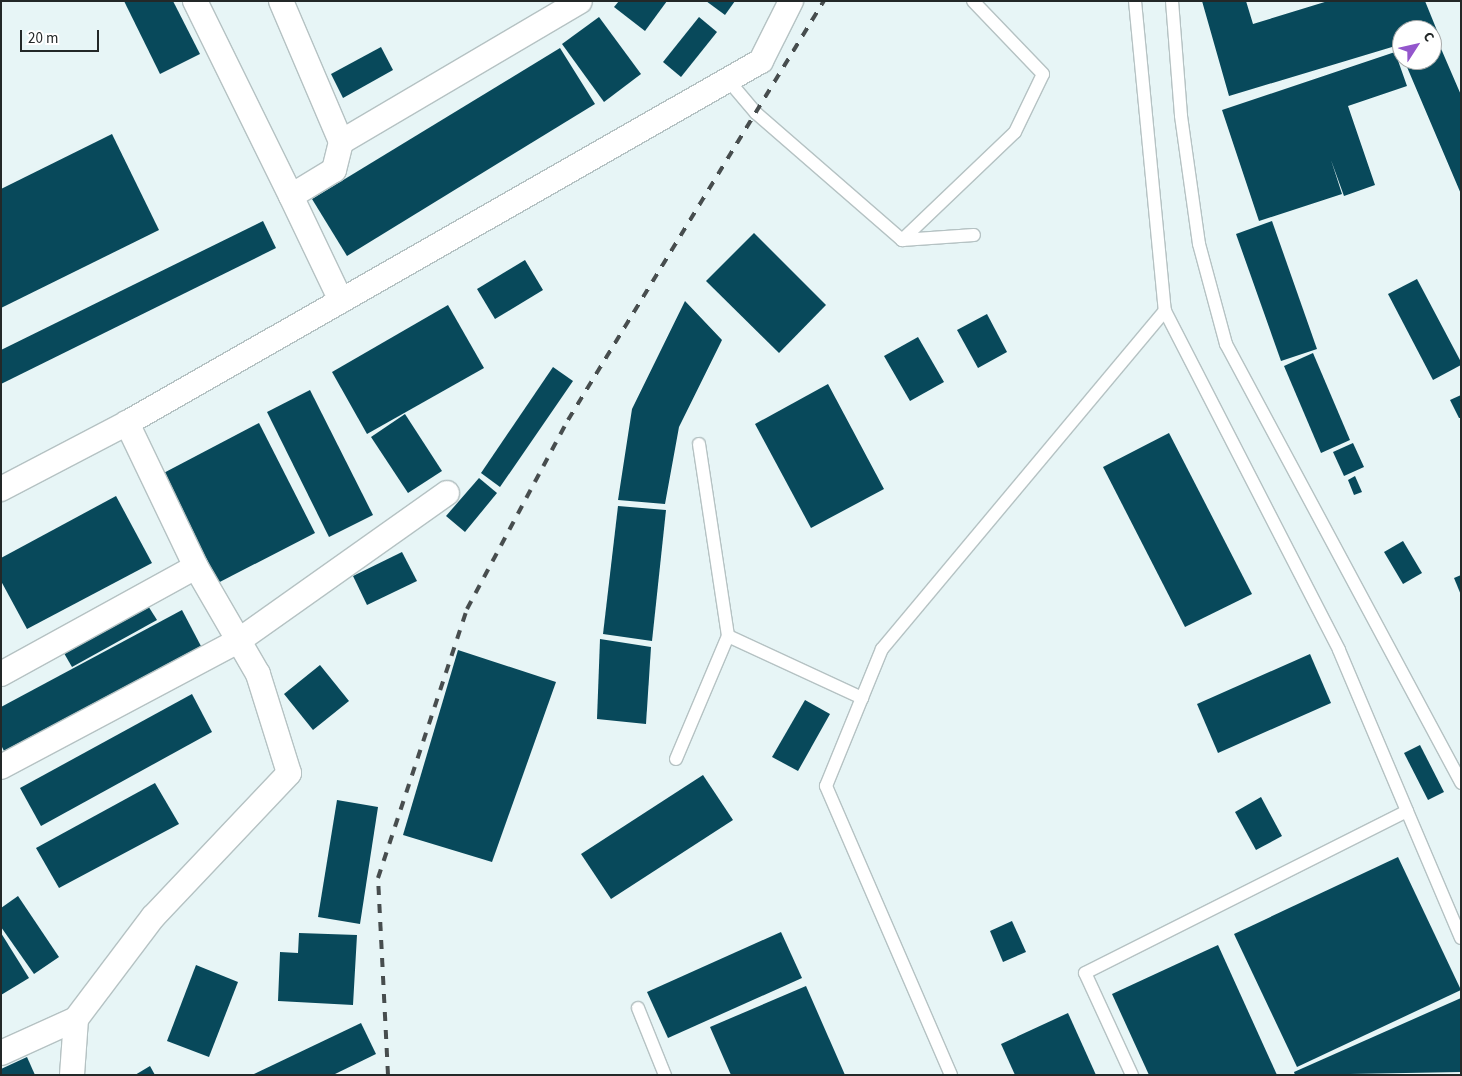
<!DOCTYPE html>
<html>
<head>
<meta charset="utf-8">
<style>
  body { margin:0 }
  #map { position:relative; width:1462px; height:1076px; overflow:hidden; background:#e7f5f6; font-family:"Source Sans 3",sans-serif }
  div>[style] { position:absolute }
  .building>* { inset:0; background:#08495b }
  .roads { filter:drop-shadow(1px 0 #b5c2c3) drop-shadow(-1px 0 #b5c2c3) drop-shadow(0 1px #b5c2c3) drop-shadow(0 -1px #b5c2c3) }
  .service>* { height:12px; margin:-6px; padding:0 6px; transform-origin:6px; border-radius:6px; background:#fff }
  .minor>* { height:24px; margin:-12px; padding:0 12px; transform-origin:12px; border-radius:12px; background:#fff }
  .rail>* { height:4px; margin-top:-2px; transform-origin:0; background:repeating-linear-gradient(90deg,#474d4e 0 9px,transparent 0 18px) }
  span { translate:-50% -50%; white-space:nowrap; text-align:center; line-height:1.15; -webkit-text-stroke:5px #fff; paint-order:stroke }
  .frame { position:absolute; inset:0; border:2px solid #232828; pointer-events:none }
  .north { position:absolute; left:1392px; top:20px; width:50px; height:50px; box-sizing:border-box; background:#fff; border:1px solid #a7a9a9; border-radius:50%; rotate:55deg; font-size:14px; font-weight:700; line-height:20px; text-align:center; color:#232828 }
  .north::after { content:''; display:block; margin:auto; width:18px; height:22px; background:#9356cc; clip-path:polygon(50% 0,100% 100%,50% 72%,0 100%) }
  .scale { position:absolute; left:20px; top:30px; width:79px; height:22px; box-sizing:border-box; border:2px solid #232828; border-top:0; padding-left:6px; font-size:15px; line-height:18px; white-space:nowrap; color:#232828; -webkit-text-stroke:4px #fff; paint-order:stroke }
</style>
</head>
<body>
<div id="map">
  <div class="building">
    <i style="clip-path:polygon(124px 1px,173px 1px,200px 54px,160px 74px)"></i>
    <i style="clip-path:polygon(619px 1px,667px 1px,645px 31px,614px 7px)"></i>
    <i style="clip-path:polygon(706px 1px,735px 1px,725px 15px)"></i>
    <i style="clip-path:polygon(1202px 1px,1246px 1px,1253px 24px,1328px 1px,1425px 1px,1438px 33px,1432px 35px,1432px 30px,1402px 30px,1402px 44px,1229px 96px)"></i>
    <i style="clip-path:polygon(599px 17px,641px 74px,604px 102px,562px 44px)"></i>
    <i style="clip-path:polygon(699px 17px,717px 32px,681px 77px,663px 62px)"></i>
    <i style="clip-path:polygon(1436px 37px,1461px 95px,1461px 194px,1404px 60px,1432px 60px,1432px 39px)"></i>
    <i style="clip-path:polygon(381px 47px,393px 70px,343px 98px,331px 74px)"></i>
    <i style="clip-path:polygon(560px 48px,595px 104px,347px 256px,312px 199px)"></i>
    <i style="clip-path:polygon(1395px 52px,1407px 86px,1348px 106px,1375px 185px,1344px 196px,1331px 160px,1342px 194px,1259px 221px,1222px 110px)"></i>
    <i style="clip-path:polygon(112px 134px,159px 230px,1px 308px,1px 189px)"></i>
    <i style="clip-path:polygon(263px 221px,276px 248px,1px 384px,1px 350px)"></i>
    <i style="clip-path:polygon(1272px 221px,1317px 349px,1281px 361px,1236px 234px)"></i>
    <i style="clip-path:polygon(754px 233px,826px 305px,779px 353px,706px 281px)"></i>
    <i style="clip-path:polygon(525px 260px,543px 290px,495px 319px,477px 289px)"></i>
    <i style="clip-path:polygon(1417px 279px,1461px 362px,1461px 365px,1433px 380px,1388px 294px)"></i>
    <i style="clip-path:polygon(685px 301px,722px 340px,679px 427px,665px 504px,618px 500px,632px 409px)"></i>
    <i style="clip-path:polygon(448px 305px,484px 368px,367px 434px,332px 372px)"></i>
    <i style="clip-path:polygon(987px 314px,1007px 352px,978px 368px,957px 330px)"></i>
    <i style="clip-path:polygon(918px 337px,944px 382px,910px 401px,884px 356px)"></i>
    <i style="clip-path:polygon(1313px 353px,1350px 440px,1321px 453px,1284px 366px)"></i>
    <i style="clip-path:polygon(553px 367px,573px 381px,500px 487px,481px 473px)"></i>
    <i style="clip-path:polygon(828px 384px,884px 489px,811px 528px,755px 424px)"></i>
    <i style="clip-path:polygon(310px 390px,373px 515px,329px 537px,267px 412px)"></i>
    <i style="clip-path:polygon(1461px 395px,1461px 418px,1459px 418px,1450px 400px)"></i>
    <i style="clip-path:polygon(405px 414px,442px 471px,408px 493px,371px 437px)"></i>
    <i style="clip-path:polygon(259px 423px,315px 533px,212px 586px,156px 477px)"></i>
    <i style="clip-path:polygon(1169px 433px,1252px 594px,1185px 627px,1103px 467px)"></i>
    <i style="clip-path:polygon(1353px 443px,1364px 467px,1344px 476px,1333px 452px)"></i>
    <i style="clip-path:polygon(1355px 476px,1362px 492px,1354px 495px,1348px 480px)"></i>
    <i style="clip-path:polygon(479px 478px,497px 493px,465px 532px,446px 516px)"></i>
    <i style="clip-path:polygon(116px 496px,152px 563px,27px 629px,1px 581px,1px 558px)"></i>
    <i style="clip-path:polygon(618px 506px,666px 510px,652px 641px,603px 634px)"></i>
    <i style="clip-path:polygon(1403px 541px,1422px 573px,1403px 584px,1384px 552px)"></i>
    <i style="clip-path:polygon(402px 552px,417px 581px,367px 605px,353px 576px)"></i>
    <i style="clip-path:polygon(1461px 575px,1461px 595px,1454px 578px)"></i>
    <i style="clip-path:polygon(145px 601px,157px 620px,72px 667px,61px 648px)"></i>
    <i style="clip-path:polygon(182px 610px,202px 648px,5px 753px,1px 745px,1px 707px)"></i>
    <i style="clip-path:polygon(600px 639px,651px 647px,646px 724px,597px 719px)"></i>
    <i style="clip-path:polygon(458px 650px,556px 682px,492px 862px,403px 835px)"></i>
    <i style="clip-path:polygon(1310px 654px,1331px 703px,1218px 753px,1197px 704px)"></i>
    <i style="clip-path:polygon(320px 665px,349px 701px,313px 730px,284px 694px)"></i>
    <i style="clip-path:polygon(192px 694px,212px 732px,41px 826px,20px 788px)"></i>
    <i style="clip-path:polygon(805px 700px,830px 714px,798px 771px,772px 757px)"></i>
    <i style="clip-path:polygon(1420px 745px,1444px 792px,1428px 800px,1404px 753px)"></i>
    <i style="clip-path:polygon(703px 775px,733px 820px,611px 899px,581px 854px)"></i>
    <i style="clip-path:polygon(155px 783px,179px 824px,59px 888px,36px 848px)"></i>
    <i style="clip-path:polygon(1261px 797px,1282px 836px,1256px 850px,1235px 812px)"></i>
    <i style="clip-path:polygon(337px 800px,378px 807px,360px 924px,318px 917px)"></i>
    <i style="clip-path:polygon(1398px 857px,1461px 990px,1297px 1067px,1234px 934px)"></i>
    <i style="clip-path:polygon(18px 896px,59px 957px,34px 974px,1px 927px,1px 908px)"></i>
    <i style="clip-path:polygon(1012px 921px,1026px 952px,1003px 962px,990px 931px)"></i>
    <i style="clip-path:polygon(781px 932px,802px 978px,668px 1038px,647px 992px)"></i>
    <i style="clip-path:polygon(1px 933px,29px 978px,1px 995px)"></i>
    <i style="clip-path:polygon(299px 933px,357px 935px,353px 1005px,278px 1001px,280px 952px,298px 953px)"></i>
    <i style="clip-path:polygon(1218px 945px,1277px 1075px,1149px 1075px,1112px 994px)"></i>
    <i style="clip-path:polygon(196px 965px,238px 982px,209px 1057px,167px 1041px)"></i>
    <i style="clip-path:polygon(806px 986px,845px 1075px,731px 1075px,710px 1027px)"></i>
    <i style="clip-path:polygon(1461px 998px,1461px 1072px,1295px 1075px,1294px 1072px)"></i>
    <i style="clip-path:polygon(1068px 1013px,1096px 1075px,1015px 1075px,1001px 1044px)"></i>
    <i style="clip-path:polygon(361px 1023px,376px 1054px,333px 1075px,252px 1075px)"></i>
    <i style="clip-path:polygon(27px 1057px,35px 1075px,1px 1075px,1px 1069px)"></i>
    <i style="clip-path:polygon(150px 1066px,155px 1075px,135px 1075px)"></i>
  </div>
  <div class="roads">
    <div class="service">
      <i style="left:1135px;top:1px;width:311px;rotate:84.5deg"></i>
      <i style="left:1165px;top:311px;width:381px;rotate:62.8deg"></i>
      <i style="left:1339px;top:650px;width:175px;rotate:67.1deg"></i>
      <i style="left:1172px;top:1px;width:115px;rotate:85.5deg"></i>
      <i style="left:1181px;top:116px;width:129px;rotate:82deg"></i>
      <i style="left:1199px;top:244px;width:104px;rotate:74.9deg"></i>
      <i style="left:1226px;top:344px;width:498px;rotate:61.8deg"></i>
      <i style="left:728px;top:80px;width:43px;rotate:49.7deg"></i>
      <i style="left:756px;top:113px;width:194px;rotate:41deg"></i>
      <i style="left:902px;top:240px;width:72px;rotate:-4deg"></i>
      <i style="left:902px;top:240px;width:156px;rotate:-43.7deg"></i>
      <i style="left:1015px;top:132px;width:64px;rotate:-64.2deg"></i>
      <i style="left:1043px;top:74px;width:101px;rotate:-133.8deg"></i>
      <i style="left:699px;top:444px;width:194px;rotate:81.4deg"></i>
      <i style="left:728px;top:636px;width:148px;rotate:24.8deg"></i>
      <i style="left:676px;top:759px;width:134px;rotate:-67.1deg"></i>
      <i style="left:638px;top:1008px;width:72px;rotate:68.1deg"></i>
      <i style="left:951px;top:1075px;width:315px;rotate:-113.4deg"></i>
      <i style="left:826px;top:786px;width:148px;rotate:-67.8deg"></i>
      <i style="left:882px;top:649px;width:441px;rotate:-50.1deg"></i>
      <i style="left:1132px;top:1075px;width:112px;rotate:-114.7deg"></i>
      <i style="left:1085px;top:973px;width:360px;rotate:-26.7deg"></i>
      <i style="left:1407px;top:811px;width:138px;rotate:67deg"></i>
    </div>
    <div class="minor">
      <i style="left:195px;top:1px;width:217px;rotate:63.8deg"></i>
      <i style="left:281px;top:1px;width:153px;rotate:66.9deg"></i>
      <i style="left:341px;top:142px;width:29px;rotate:104deg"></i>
      <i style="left:334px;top:170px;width:50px;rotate:148.8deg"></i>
      <i style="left:291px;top:196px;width:116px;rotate:64.5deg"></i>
      <i style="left:341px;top:142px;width:277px;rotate:-30.5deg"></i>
      <i style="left:1px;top:489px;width:142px;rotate:-27.6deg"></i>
      <i style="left:127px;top:423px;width:730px;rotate:-29.73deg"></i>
      <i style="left:761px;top:61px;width:67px;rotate:-63.4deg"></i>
      <i style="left:1px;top:674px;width:222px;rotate:-28.8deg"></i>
      <i style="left:1px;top:767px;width:268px;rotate:-28deg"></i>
      <i style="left:238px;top:641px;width:256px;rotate:-35.3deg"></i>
      <i style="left:1px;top:1053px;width:82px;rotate:-24.4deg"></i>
      <i style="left:72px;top:1075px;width:56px;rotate:-85.9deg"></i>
      <i style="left:76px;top:1019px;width:128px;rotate:-53deg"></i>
      <i style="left:153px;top:917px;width:198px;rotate:-46.6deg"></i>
      <i style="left:289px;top:773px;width:104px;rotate:-107.4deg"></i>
      <i style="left:258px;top:674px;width:124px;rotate:-120.1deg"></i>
      <i style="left:196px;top:567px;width:160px;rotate:-115.6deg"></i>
    </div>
  </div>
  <div class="rail">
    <i style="left:388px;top:1075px;width:197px;rotate:-92.9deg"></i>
    <i style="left:378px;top:878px;width:283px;rotate:-71.7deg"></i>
    <i style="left:467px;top:609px;width:214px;rotate:-61.9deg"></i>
    <i style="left:568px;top:420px;width:491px;rotate:-58.6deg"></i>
  </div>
  <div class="frame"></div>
  <div class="north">С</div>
  <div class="scale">20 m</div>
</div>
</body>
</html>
